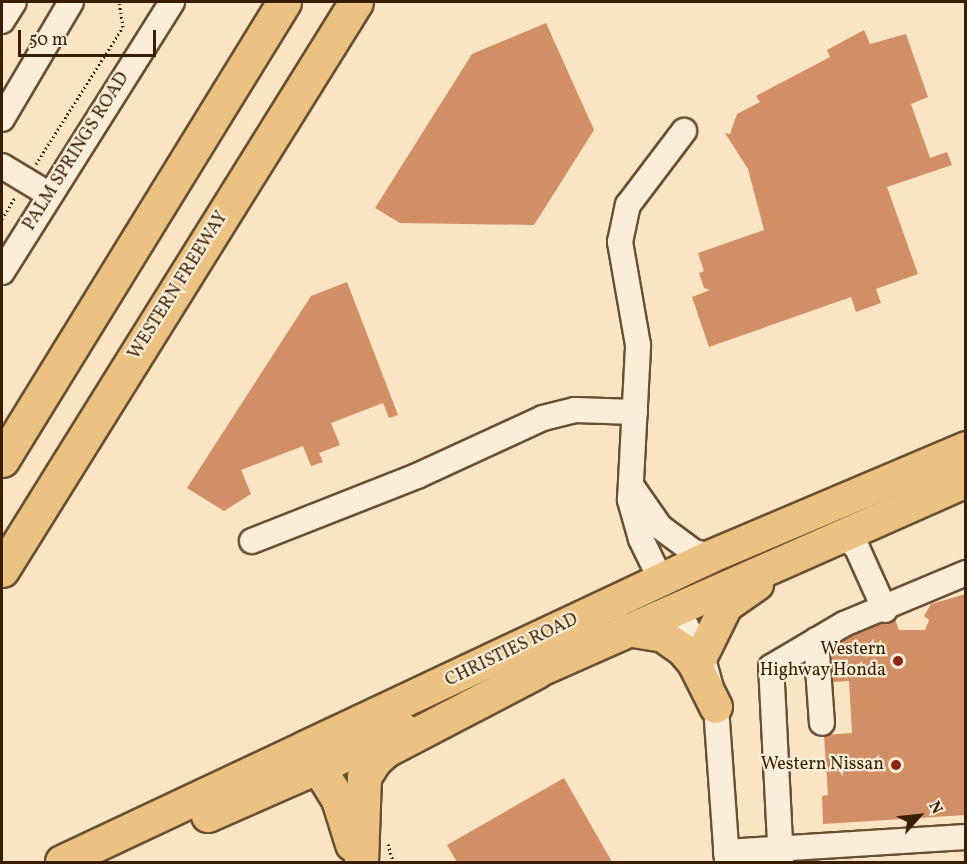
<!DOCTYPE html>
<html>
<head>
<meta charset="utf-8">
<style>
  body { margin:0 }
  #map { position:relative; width:967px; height:864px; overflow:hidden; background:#f9e5c3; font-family:Vollkorn,serif }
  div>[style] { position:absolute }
  .building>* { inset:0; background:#d28f66 }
  .path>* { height:3px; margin-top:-1.5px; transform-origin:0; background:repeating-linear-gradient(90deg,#391e03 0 1.5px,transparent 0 4.5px) }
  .roads { filter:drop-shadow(2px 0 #695033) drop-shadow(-2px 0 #695033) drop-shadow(0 2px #695033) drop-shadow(0 -2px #695033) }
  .minor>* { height:24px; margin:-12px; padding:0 12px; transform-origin:12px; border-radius:12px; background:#fbeed8 }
  .major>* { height:32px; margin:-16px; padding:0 16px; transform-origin:16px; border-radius:16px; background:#ecc282 }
  .highway>* { height:33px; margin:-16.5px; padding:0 16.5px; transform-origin:16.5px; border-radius:16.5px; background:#ecc282 }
  .dots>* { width:16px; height:16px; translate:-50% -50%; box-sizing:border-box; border:3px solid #fbeed8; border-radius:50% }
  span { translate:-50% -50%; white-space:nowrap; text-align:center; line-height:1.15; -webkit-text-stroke:4.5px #fbeed8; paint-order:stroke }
  .street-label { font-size:18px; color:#391e03 }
  .poi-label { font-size:18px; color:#391e03 }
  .right { translate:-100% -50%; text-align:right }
  .frame { position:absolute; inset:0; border:3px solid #391e03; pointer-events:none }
  .north { position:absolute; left:889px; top:786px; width:60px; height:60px; -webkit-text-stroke:4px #fbeed8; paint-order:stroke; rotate:63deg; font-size:16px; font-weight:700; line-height:24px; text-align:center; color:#391e03 }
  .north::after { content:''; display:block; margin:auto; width:21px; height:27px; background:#391e03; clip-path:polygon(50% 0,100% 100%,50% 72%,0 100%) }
  .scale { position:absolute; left:18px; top:30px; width:138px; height:27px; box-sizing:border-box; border:3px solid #391e03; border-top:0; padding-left:8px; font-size:18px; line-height:21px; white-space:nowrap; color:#391e03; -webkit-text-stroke:4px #fbeed8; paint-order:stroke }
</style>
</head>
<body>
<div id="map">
  <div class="building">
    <i style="clip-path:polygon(546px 23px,594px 130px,534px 225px,400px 223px,375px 208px,472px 54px)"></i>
    <i style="clip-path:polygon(864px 30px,870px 44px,906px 34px,928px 97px,911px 104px,930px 158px,947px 152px,952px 165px,887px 187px,918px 274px,876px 289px,881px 303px,856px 312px,851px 297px,709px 347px,692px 297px,710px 290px,704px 288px,699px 273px,704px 271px,698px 253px,764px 230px,748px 169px,725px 133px,730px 134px,737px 114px,760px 102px,756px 96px,830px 57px,827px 50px)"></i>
    <i style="clip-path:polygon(347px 282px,398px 415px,389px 418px,383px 403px,331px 423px,340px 445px,319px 453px,323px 462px,311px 466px,303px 446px,241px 470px,251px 494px,224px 511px,187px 488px,311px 296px)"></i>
    <i style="clip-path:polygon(966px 594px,966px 815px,823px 824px,822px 796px,828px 795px,824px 735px,852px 733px,849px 681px,833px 682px,830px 640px,846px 639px,846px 629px,892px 612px,899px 630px,925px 630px,929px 620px,924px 616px,931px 604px)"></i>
    <i style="clip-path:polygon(564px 778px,612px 862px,457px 862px,447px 845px)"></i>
  </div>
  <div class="path">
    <i style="left:36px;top:164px;width:162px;rotate:-57.6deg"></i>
    <i style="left:123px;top:27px;width:25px;rotate:-99deg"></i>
    <i style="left:2px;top:219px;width:26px;rotate:-59deg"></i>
    <i style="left:388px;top:844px;width:19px;rotate:74deg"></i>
  </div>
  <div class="roads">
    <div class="minor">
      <i style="left:2px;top:21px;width:22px;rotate:-58deg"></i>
      <i style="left:2px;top:119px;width:136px;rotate:-59.5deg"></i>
      <i style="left:2px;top:166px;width:56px;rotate:31.1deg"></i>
      <i style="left:2px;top:272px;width:319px;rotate:-57.8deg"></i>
      <i style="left:633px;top:488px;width:47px;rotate:55.3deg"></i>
      <i style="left:660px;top:527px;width:42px;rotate:36.3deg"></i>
      <i style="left:694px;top:552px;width:18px;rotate:13deg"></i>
      <i style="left:843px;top:534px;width:20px;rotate:45deg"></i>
      <i style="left:857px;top:548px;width:68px;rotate:65.7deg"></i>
      <i style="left:252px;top:541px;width:177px;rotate:-21.5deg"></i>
      <i style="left:417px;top:476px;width:139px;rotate:-24.7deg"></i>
      <i style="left:543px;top:418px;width:33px;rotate:-14deg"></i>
      <i style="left:575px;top:410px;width:60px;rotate:1.9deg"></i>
      <i style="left:661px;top:580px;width:46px;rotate:-116deg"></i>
      <i style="left:641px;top:539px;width:41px;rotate:-105.8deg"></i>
      <i style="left:630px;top:500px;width:155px;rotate:-87deg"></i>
      <i style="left:638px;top:345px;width:105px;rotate:-99.9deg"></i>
      <i style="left:620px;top:242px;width:38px;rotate:-78deg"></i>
      <i style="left:628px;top:205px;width:93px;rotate:-52.9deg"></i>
      <i style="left:676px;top:607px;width:55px;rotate:61.6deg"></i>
      <i style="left:702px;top:655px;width:54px;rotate:74.9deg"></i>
      <i style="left:716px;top:707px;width:155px;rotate:85.9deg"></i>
      <i style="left:816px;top:640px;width:83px;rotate:85.9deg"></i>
      <i style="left:726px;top:852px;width:240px;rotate:-3.6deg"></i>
      <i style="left:781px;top:862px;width:195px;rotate:-92.9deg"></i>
      <i style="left:771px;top:667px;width:85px;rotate:-30.5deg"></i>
      <i style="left:844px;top:624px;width:132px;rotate:-22.7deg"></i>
    </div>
    <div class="major">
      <i style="left:627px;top:630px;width:36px;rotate:9deg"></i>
      <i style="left:663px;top:636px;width:24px;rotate:35deg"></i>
      <i style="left:683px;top:650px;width:17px;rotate:50deg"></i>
      <i style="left:694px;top:663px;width:49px;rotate:63.4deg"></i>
      <i style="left:702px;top:655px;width:55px;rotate:-63.9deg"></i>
      <i style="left:726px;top:606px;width:38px;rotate:-35deg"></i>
      <i style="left:513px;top:682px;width:496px;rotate:-23.9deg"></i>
      <i style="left:208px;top:816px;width:214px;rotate:-23.7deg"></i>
      <i style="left:62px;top:862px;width:718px;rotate:-25.21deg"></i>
      <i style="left:712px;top:556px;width:276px;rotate:-23deg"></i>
    </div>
    <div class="highway">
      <i style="left:2px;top:460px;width:538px;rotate:-58.38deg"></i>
      <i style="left:2px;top:570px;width:669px;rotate:-58.07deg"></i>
      <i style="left:318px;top:767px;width:38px;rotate:58deg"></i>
      <i style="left:338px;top:799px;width:47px;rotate:72.7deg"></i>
      <i style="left:361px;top:862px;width:85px;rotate:-88deg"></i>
      <i style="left:364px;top:777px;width:19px;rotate:-58deg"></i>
      <i style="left:374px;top:761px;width:16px;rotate:-43deg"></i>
      <i style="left:386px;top:750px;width:169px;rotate:-27.5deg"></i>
    </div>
  </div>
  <div class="dots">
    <i style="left:898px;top:661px;background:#8f2418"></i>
    <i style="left:896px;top:765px;background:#8f2418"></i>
  </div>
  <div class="street-label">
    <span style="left:77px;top:152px;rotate:-58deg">PALM SPRINGS ROAD</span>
    <span style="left:179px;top:286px;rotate:-58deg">WESTERN FREEWAY</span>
    <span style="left:512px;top:651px;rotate:-26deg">CHRISTIES ROAD</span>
  </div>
  <div class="poi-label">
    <span class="right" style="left:886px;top:661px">Western<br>Highway Honda</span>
    <span class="right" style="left:884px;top:765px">Western Nissan</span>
  </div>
  <div class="frame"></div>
  <div class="north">N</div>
  <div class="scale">50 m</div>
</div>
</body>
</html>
